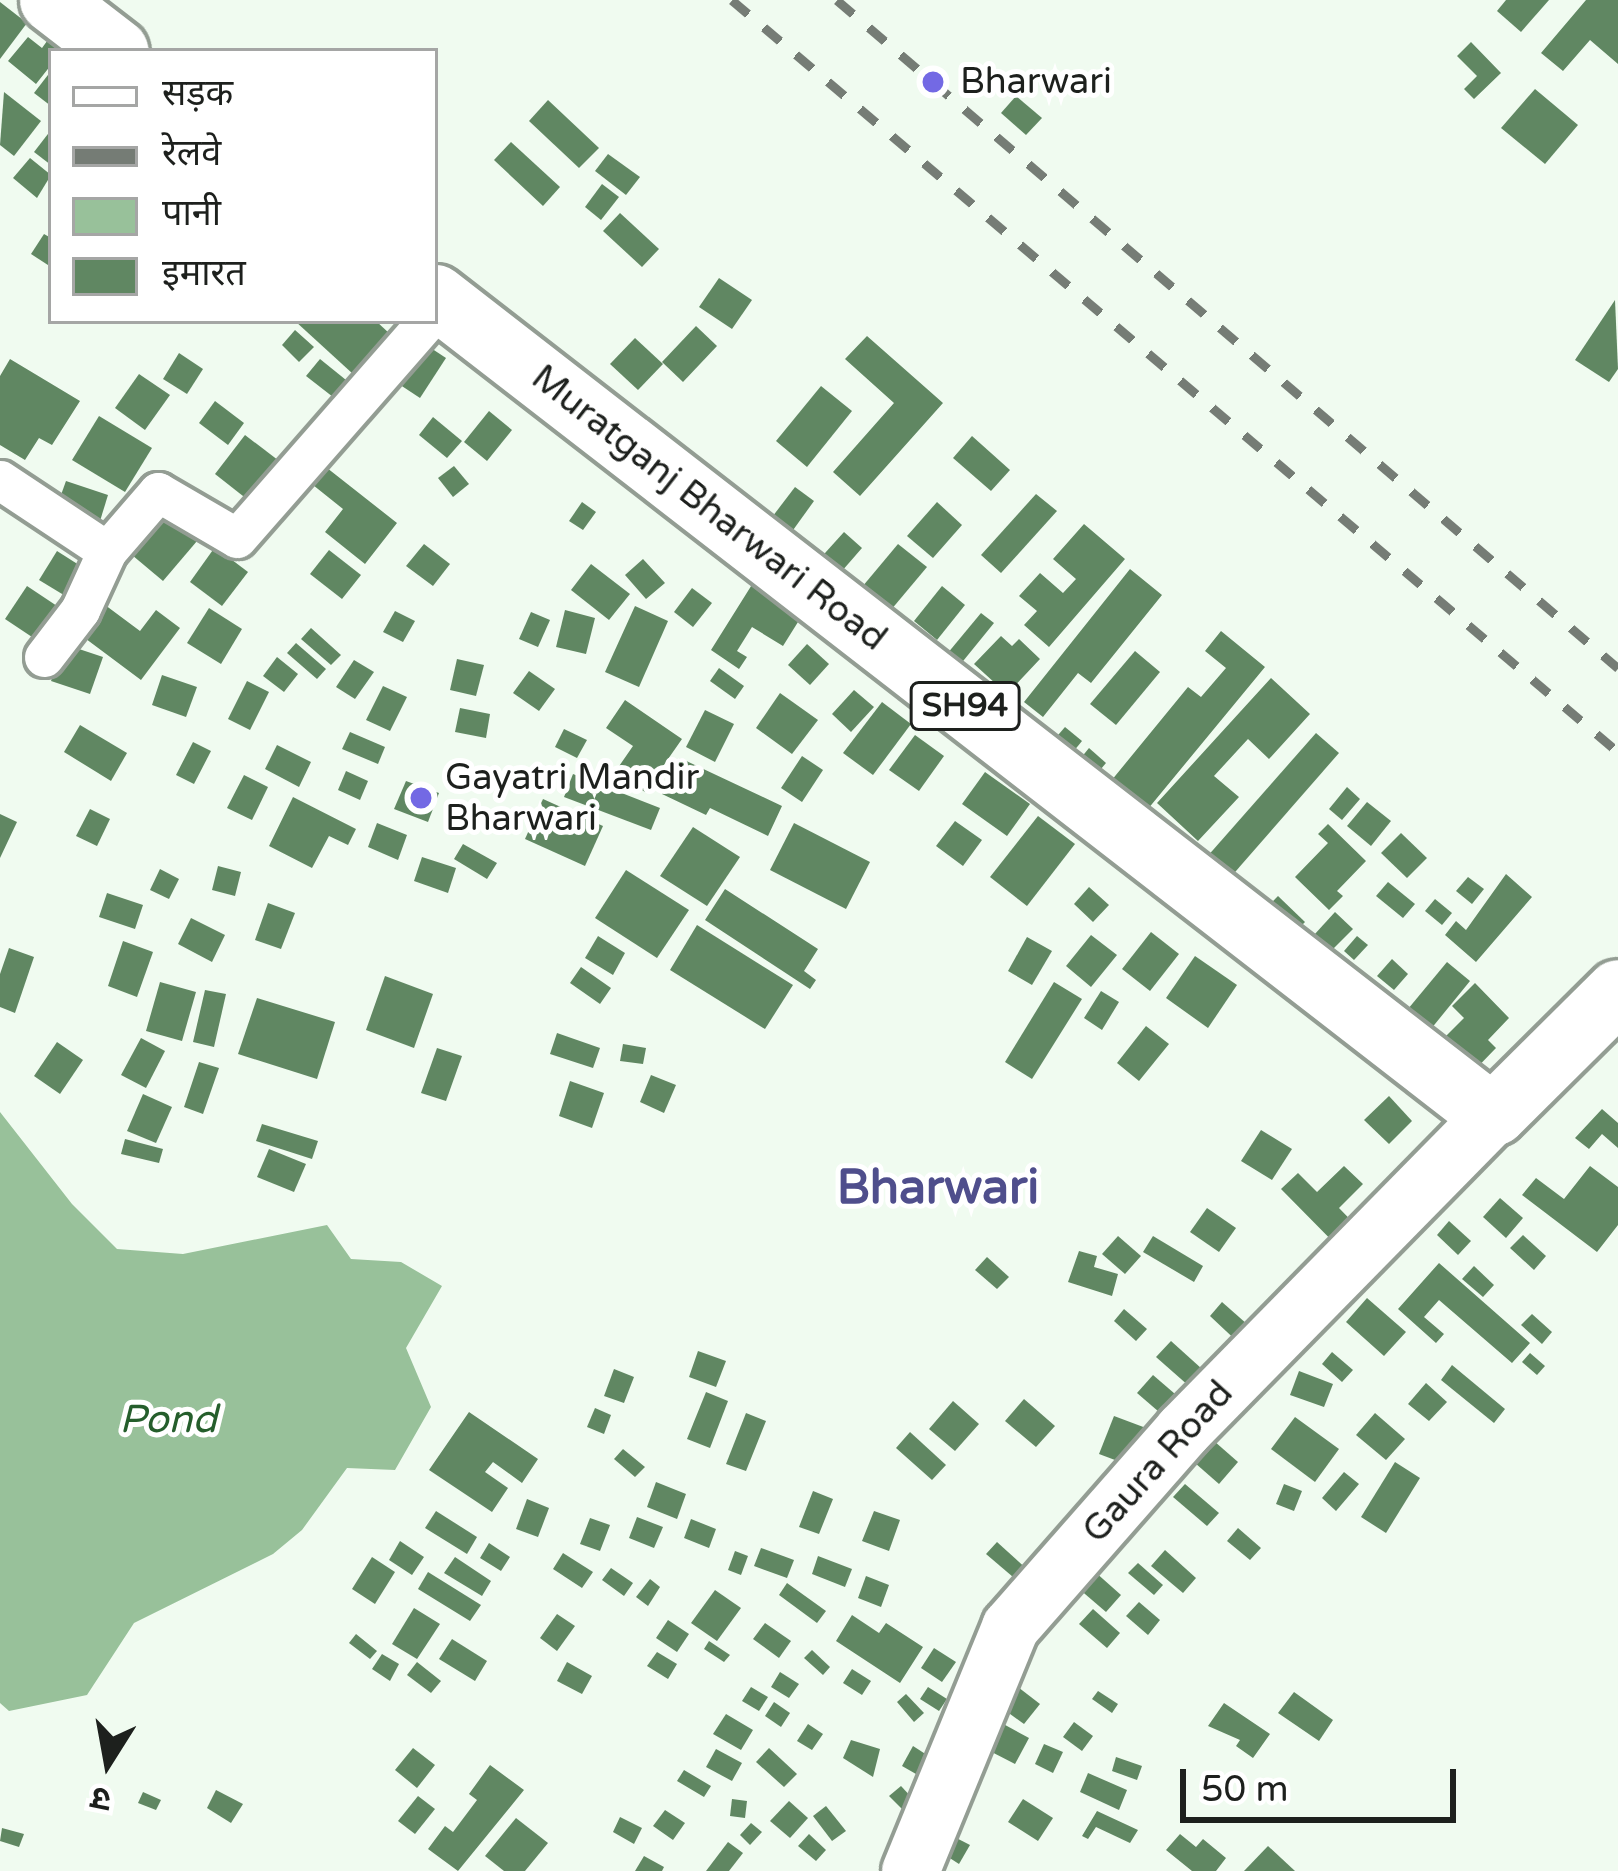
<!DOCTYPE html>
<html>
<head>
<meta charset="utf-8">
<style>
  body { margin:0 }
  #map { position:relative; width:1618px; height:1871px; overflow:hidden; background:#f0fbf0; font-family:"Varela Round","Noto Sans Devanagari",sans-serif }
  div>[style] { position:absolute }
  .water>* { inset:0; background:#98c19a }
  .building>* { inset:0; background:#608762 }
  .roads { filter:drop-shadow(3px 0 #939d93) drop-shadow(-3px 0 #939d93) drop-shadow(0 3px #939d93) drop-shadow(0 -3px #939d93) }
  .street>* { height:39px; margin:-19.5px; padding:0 19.5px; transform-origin:19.5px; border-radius:19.5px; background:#fff }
  .secondary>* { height:57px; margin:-28.5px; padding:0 28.5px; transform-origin:28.5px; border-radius:28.5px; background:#fff }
  .primary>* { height:63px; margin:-31.5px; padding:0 31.5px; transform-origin:31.5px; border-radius:31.5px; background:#fff }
  .rail>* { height:9px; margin-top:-4.5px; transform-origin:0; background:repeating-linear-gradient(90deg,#757c75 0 21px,transparent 0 42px) }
  .dots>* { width:33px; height:33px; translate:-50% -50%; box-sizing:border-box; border:6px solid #fff; border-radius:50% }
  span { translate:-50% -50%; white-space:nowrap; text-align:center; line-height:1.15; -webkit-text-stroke:10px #fff; paint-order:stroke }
  .shield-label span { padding:3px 9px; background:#fff; border:3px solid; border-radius:9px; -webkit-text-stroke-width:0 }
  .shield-label { font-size:33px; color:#1d201d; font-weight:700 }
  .poi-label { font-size:36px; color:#1d201d }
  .left { translate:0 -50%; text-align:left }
  .street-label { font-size:36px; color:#1d201d }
  .water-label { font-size:39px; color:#255e2c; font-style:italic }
  .district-label { font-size:48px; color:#4f4e8c; font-weight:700 }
  .legend { position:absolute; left:48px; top:48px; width:390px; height:276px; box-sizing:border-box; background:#fff; border:3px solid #a5a6a5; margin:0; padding:15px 21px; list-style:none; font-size:36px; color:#1d201d }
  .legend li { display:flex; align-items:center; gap:24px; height:60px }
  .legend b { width:60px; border:3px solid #a5a6a5 }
  .north { position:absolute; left:48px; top:1703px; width:120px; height:120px; -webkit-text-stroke:9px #fff; paint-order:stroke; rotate:191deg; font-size:33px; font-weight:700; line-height:48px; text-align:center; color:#1d201d }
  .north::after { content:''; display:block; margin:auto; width:42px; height:54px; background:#1d201d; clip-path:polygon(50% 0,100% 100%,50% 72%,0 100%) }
  .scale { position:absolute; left:1180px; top:1769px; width:276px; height:54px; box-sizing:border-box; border:6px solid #1d201d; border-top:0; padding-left:15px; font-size:36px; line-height:42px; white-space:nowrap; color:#1d201d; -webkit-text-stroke:9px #fff; paint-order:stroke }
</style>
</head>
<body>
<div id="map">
  <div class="water">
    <i style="clip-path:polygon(0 1112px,72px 1204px,117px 1249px,183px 1254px,327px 1225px,351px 1259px,401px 1262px,442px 1286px,406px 1348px,431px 1407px,395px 1470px,347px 1468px,302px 1530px,273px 1554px,134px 1623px,87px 1695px,9px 1711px,0 1703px)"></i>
  </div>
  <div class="building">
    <i style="clip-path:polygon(1506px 0,1549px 0,1521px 32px,1497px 11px)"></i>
    <i style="clip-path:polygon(1586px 0,1618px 0,1618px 64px,1590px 40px,1563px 71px,1541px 53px)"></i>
    <i style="clip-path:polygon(0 2px,27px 23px,0 59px)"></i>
    <i style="clip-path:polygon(28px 37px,42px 48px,50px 37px,65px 48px,51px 51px,51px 65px,36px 84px,8px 61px)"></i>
    <i style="clip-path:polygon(1471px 42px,1501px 73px,1474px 99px,1464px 89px,1477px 76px,1457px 56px)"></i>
    <i style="clip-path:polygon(51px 71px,51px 106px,34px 93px)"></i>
    <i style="clip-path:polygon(1535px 89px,1578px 125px,1545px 164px,1501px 128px)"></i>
    <i style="clip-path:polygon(4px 92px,41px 121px,14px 156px,0 145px)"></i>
    <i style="clip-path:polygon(1016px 96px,1042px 118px,1026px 135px,1001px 113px)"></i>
    <i style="clip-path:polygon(548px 100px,599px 148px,579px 168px,529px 121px)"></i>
    <i style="clip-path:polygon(51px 130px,51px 165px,34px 152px)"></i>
    <i style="clip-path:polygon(511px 142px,560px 187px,543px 206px,494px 160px)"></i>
    <i style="clip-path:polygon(608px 154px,640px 177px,626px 195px,595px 171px)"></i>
    <i style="clip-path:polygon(30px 158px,51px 175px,37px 198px,13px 178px)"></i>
    <i style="clip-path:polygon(602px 184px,619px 197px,601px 220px,585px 207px)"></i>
    <i style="clip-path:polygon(620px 213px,659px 249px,642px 267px,603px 231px)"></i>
    <i style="clip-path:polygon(44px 234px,51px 238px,51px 267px,31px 254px)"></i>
    <i style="clip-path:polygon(719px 278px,752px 300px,732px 329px,699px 307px)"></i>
    <i style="clip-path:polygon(1615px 300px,1618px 369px,1609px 382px,1575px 360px)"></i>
    <i style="clip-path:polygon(295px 321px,376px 321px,390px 334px,353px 374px)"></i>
    <i style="clip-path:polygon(696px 326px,717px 346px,683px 382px,662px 362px)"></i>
    <i style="clip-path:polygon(402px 329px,446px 358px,420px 398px,376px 369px)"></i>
    <i style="clip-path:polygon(295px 330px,314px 347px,299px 362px,282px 345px)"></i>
    <i style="clip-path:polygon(867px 336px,943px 403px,860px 496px,833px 472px,894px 403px,845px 359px)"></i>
    <i style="clip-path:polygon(635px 338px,663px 364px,638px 390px,610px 364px)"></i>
    <i style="clip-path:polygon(179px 353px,203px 369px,187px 394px,163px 379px)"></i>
    <i style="clip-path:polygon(10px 359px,80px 401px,52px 445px,39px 438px,25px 460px,0 445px,0 376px)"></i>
    <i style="clip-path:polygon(320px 359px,346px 380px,333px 397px,306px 376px)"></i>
    <i style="clip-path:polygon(139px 374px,170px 395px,145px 430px,115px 408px)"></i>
    <i style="clip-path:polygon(821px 386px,852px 411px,807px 467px,776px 441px)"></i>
    <i style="clip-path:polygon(215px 401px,244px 423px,228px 445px,199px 423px)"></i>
    <i style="clip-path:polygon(489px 411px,512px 430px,487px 461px,464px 442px)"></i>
    <i style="clip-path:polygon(99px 416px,152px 448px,125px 492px,72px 460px)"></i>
    <i style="clip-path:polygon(433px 417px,462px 441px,447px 458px,419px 435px)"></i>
    <i style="clip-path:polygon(245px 435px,287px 467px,257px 507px,215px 474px)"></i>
    <i style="clip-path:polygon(972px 436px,1010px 470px,991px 491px,953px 458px)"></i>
    <i style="clip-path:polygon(322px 464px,397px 523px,365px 564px,325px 532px,343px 509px,308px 481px)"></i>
    <i style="clip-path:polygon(454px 466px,469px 484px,453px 497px,438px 478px)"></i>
    <i style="clip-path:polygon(66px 481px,108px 495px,100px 521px,57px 506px)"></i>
    <i style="clip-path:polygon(795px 487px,814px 501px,783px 544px,763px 529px)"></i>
    <i style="clip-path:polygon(1036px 494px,1057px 511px,1001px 573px,981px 555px)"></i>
    <i style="clip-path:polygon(582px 502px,596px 512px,583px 530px,569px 521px)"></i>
    <i style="clip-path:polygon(937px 502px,962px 525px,933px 558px,907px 536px)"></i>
    <i style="clip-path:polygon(171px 508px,203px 534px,163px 581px,132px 555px)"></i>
    <i style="clip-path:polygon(1084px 524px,1125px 559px,1049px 647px,1024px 625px,1037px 611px,1019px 596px,1040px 573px,1063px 593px,1076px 579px,1053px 559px)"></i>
    <i style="clip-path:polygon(844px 532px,862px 548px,835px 579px,816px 563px)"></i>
    <i style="clip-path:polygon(424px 544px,450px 564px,433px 586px,406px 566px)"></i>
    <i style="clip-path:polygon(898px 544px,927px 567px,880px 623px,852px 599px)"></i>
    <i style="clip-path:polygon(215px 547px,248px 572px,222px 606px,190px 582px)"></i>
    <i style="clip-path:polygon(329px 550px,361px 575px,342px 599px,310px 574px)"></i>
    <i style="clip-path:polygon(57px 551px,90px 572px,72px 600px,39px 580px)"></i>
    <i style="clip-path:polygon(643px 559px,665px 583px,646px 599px,625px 575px)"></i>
    <i style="clip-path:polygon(591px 564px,630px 594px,609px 620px,571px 590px)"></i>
    <i style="clip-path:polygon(1130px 569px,1162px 595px,1091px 683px,1078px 673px,1043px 717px,1024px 702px)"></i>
    <i style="clip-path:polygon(753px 583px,803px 614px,783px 646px,752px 627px,737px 651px,747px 657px,739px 669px,711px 650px)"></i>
    <i style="clip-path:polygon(27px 586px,66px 612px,44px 645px,5px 619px)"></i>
    <i style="clip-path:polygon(942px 586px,965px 605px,937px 640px,914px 621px)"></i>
    <i style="clip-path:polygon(692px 588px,712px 603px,693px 627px,674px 612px)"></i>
    <i style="clip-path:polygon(93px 596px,140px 631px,156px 610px,180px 628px,141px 680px,70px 627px)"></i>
    <i style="clip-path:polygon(635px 606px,668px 621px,639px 687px,605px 672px)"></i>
    <i style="clip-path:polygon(209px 608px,242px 629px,221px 664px,187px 643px)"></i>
    <i style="clip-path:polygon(565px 610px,595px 618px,586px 654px,556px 647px)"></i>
    <i style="clip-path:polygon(395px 611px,415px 621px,403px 642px,383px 632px)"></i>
    <i style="clip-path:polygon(531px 612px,550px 620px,538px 647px,519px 639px)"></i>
    <i style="clip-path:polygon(981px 613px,994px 623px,955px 671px,942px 660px)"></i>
    <i style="clip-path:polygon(311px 628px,341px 655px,331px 665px,301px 639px)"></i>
    <i style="clip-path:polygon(1221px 631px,1265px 667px,1138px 821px,1102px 792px,1188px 687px,1201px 697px,1226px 668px,1205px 651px)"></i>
    <i style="clip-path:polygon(1001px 636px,1012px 646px,1019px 639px,1040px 659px,1007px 694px,974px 664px)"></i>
    <i style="clip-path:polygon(296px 643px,326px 669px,317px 679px,287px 653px)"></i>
    <i style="clip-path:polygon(64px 644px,103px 657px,90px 694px,51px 681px)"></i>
    <i style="clip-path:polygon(807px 644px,829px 664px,810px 685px,788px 665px)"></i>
    <i style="clip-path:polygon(1135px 651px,1160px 672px,1116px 725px,1090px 704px)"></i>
    <i style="clip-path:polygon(277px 657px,298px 674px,284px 692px,263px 676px)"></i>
    <i style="clip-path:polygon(457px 659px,484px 665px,476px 696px,450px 690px)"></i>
    <i style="clip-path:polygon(354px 660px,374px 672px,355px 699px,336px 687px)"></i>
    <i style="clip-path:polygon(719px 668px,744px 686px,735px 699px,710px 681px)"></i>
    <i style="clip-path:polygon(529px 671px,555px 689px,539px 711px,513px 693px)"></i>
    <i style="clip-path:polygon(162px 675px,197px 687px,186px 717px,152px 705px)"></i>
    <i style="clip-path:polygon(1271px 678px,1310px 714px,1269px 759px,1248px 739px,1214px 776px,1239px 797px,1198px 841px,1157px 803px)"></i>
    <i style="clip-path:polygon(247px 681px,269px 692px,250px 730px,228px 719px)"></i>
    <i style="clip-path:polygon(383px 686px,407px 697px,390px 731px,366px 720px)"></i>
    <i style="clip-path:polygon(854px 690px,874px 707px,851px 732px,832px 714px)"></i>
    <i style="clip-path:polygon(780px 693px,818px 720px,792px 754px,756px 728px)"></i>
    <i style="clip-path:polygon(625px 700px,682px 739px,645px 792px,615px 772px,633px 746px,606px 728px)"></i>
    <i style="clip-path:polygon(882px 702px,911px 724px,873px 775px,843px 753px)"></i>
    <i style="clip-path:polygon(460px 708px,490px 714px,486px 738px,455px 732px)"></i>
    <i style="clip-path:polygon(705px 710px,734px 724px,715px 762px,686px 747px)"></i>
    <i style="clip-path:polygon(80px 725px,127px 753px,111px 781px,64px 752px)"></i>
    <i style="clip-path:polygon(1065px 727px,1082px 741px,1064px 763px,1046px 749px)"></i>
    <i style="clip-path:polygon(564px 729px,587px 740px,577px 758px,555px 747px)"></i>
    <i style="clip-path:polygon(350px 732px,385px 747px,378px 764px,342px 749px)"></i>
    <i style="clip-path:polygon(1316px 733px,1339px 753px,1222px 887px,1198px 867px)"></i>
    <i style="clip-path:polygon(915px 735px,944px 756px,919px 791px,889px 770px)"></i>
    <i style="clip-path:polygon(193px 742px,211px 751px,194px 784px,176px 775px)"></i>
    <i style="clip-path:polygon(277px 745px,311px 762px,299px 787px,265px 769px)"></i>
    <i style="clip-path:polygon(1089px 748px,1106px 763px,1089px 783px,1072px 769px)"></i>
    <i style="clip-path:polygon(802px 756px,823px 770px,802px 802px,781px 788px)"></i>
    <i style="clip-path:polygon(680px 758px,782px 806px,768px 836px,710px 808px,706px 815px,662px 794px)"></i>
    <i style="clip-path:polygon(346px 771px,368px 781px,360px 800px,338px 790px)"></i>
    <i style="clip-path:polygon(985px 772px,1030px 804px,1007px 836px,962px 804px)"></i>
    <i style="clip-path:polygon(573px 774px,660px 808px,651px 830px,564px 797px)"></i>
    <i style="clip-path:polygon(244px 775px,268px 787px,252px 820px,227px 808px)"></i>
    <i style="clip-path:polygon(406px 781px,439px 793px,428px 822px,394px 809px)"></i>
    <i style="clip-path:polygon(1347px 787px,1360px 799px,1342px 820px,1329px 809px)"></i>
    <i style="clip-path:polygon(293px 797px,356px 829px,348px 845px,329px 836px,312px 868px,269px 846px)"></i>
    <i style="clip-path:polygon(543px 799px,603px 826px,585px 866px,525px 839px)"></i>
    <i style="clip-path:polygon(1367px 802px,1391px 821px,1371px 846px,1347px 826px)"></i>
    <i style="clip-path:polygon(90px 809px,110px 819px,97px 846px,76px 836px)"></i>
    <i style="clip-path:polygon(0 814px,17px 822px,0 858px)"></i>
    <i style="clip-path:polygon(1038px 816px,1075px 844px,1027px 906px,990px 877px)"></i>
    <i style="clip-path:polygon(955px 821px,982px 840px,963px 866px,936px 846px)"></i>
    <i style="clip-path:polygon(377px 823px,407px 835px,398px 860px,368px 847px)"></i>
    <i style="clip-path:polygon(794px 823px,870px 862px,846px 909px,770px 870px)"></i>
    <i style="clip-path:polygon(1328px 824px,1366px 861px,1337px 891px,1343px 896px,1329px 910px,1295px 877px,1328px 843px,1318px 834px)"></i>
    <i style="clip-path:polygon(693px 827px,740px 857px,707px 906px,660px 876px)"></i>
    <i style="clip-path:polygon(1401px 833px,1427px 858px,1407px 878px,1381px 853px)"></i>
    <i style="clip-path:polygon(463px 844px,497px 863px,487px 879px,454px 859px)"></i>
    <i style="clip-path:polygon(422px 857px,456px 868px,448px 893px,414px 881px)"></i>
    <i style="clip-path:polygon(218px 866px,241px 872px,235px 896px,212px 890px)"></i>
    <i style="clip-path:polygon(160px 869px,179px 879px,169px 899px,150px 890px)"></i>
    <i style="clip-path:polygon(626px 870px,689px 910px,657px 958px,595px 918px)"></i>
    <i style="clip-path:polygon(1506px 874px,1532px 897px,1476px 962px,1445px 935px,1456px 921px,1466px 930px)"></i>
    <i style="clip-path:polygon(1468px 877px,1484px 889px,1472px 904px,1456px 891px)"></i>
    <i style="clip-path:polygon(1388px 882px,1415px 904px,1403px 918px,1376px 896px)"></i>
    <i style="clip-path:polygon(1089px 887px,1109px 905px,1093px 922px,1074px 904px)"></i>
    <i style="clip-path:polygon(725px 889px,818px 949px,804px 971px,816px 980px,810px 989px,705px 920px)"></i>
    <i style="clip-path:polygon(107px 893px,143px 905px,135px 929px,99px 917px)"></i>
    <i style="clip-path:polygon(1278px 896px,1305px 922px,1281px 947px,1254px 921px)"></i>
    <i style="clip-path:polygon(1435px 899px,1452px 913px,1442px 925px,1425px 911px)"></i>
    <i style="clip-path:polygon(268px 903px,295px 913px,281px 949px,255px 940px)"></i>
    <i style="clip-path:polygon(1335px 912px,1353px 929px,1331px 951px,1314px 935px)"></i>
    <i style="clip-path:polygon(191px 918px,225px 935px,212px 962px,178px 944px)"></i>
    <i style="clip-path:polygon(697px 925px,793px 985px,765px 1029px,670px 970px)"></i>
    <i style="clip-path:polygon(1151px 932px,1179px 954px,1150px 991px,1122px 969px)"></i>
    <i style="clip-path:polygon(1091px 935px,1117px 955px,1091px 987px,1066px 966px)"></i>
    <i style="clip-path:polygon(598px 936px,625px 953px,613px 975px,585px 958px)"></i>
    <i style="clip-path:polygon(1357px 936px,1368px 945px,1354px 960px,1344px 951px)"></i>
    <i style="clip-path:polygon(1027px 937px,1052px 951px,1032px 985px,1008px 971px)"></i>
    <i style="clip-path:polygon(123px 941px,153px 952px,137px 997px,108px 986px)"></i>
    <i style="clip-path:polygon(9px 948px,34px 957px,15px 1013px,0 1007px,0 974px)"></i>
    <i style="clip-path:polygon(1195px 956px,1237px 985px,1208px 1028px,1166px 998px)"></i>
    <i style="clip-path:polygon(1392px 959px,1408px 974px,1394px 990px,1377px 976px)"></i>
    <i style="clip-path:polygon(1447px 962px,1470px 981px,1422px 1040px,1398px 1021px)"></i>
    <i style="clip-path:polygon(581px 967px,611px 988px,600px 1004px,570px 983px)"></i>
    <i style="clip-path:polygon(385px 976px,433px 994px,414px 1048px,366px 1030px)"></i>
    <i style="clip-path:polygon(160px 982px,196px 992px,182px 1041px,146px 1031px)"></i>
    <i style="clip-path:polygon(1054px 982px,1082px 999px,1032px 1079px,1005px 1062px)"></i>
    <i style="clip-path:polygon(1475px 983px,1509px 1018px,1488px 1040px,1496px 1048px,1465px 1080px,1433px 1049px,1464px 1018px,1452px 1006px)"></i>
    <i style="clip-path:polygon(205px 990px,226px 994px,214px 1047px,193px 1042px)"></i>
    <i style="clip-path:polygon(1101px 991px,1119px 1002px,1102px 1030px,1084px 1018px)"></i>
    <i style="clip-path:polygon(257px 998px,335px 1022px,317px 1079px,238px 1054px)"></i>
    <i style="clip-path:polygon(1146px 1026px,1169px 1044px,1139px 1081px,1117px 1063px)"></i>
    <i style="clip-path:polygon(557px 1033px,600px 1048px,593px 1068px,550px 1054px)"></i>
    <i style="clip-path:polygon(141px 1038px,165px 1051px,146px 1088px,121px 1075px)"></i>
    <i style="clip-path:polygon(57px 1042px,83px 1060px,60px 1094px,34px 1076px)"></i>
    <i style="clip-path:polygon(623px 1044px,646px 1048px,643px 1064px,620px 1061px)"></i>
    <i style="clip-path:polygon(437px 1048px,462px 1056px,446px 1101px,421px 1093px)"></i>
    <i style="clip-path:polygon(199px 1062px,219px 1068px,203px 1114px,184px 1107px)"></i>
    <i style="clip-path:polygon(651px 1075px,676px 1085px,664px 1113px,640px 1102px)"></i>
    <i style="clip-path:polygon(570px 1081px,604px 1093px,592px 1128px,559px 1116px)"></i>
    <i style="clip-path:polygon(143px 1094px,172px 1107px,156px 1143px,127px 1131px)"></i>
    <i style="clip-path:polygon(1389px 1096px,1412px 1121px,1389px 1144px,1364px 1120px)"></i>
    <i style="clip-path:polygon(1602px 1109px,1618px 1123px,1618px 1148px,1602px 1134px,1589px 1149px,1575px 1138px)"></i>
    <i style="clip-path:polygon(262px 1124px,318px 1141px,312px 1159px,256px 1141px)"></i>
    <i style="clip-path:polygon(1261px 1130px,1292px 1149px,1272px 1180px,1241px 1161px)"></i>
    <i style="clip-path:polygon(125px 1139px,163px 1149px,159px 1163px,121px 1154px)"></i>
    <i style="clip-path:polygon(269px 1149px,306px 1164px,294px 1192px,257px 1177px)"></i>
    <i style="clip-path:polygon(1344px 1166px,1363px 1184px,1339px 1208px,1375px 1245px,1355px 1264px,1281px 1189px,1298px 1173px,1317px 1192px)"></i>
    <i style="clip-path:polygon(1590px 1166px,1618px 1187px,1618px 1225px,1597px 1252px,1522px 1195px,1536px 1178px,1564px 1199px)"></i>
    <i style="clip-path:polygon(1500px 1198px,1523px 1218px,1506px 1238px,1483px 1217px)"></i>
    <i style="clip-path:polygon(1207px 1208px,1236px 1228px,1219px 1252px,1190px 1232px)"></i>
    <i style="clip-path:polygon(1449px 1221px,1471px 1241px,1458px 1255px,1437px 1235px)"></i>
    <i style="clip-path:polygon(1523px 1235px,1546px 1256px,1534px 1270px,1510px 1248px)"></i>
    <i style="clip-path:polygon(1118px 1236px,1141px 1256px,1125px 1274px,1102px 1254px)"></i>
    <i style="clip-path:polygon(1153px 1236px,1203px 1266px,1194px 1282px,1143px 1252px)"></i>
    <i style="clip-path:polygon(1079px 1251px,1097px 1256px,1094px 1267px,1118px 1274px,1112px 1296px,1068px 1282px)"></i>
    <i style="clip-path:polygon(987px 1257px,1009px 1277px,997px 1289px,975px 1270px)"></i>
    <i style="clip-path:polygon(1439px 1263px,1530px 1343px,1512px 1363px,1439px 1300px,1424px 1317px,1444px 1334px,1436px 1343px,1398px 1309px)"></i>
    <i style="clip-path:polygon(1474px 1266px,1494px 1285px,1483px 1297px,1462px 1279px)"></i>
    <i style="clip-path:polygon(1367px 1298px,1406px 1332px,1384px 1356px,1346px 1322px)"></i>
    <i style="clip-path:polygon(1222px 1302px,1256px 1332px,1243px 1347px,1210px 1316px)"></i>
    <i style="clip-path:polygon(1124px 1309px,1147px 1329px,1136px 1341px,1114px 1321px)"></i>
    <i style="clip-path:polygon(1532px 1314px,1552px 1332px,1542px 1344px,1521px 1325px)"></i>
    <i style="clip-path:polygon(1171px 1341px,1212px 1378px,1198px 1394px,1156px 1357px)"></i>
    <i style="clip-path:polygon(698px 1351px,726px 1361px,716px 1387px,689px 1377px)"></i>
    <i style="clip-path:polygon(1332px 1352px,1353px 1370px,1342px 1382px,1322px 1364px)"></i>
    <i style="clip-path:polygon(1530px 1353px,1545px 1366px,1537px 1375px,1522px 1362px)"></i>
    <i style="clip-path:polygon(1452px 1365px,1505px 1409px,1494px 1423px,1441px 1380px)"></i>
    <i style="clip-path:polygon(614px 1369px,634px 1377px,624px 1403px,604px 1396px)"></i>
    <i style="clip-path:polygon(1299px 1371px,1333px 1384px,1324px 1407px,1290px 1395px)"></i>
    <i style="clip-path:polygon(1153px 1375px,1182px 1400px,1166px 1418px,1137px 1393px)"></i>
    <i style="clip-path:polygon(1426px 1383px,1447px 1402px,1429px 1421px,1408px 1404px)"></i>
    <i style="clip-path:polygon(706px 1392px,728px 1401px,710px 1448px,687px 1439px)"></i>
    <i style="clip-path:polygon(1024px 1399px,1055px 1426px,1036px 1447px,1005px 1421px)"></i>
    <i style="clip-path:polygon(953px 1401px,979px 1424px,955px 1451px,929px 1429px)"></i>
    <i style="clip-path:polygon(595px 1408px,611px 1415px,604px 1434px,587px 1427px)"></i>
    <i style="clip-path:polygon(469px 1412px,538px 1459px,522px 1483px,493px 1462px,485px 1472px,508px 1488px,492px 1512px,429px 1470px)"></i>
    <i style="clip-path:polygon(746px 1413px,766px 1421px,746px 1471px,726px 1464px)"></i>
    <i style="clip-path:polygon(1375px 1413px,1405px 1439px,1386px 1460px,1356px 1435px)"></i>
    <i style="clip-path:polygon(1114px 1416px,1146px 1428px,1131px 1466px,1099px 1454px)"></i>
    <i style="clip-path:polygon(1295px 1417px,1339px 1449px,1315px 1482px,1271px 1449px)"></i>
    <i style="clip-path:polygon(910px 1432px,946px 1465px,932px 1480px,896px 1448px)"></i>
    <i style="clip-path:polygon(1214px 1441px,1238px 1462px,1219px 1484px,1195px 1463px)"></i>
    <i style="clip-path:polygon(623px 1449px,645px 1467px,635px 1477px,614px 1459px)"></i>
    <i style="clip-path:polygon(1395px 1462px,1420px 1478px,1386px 1533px,1361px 1517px)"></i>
    <i style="clip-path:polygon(1344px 1472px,1359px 1484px,1336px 1511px,1322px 1498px)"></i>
    <i style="clip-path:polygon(656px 1482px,686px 1494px,677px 1519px,647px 1507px)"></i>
    <i style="clip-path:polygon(1185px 1484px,1219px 1513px,1207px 1526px,1173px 1497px)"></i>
    <i style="clip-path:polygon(1284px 1484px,1302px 1491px,1294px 1511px,1276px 1504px)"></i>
    <i style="clip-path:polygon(813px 1491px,833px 1499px,819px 1534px,799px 1527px)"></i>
    <i style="clip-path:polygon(527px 1499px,549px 1508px,538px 1537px,516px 1529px)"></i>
    <i style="clip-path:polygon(436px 1511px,477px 1537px,467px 1554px,425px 1528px)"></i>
    <i style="clip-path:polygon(874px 1511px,900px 1520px,889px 1551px,862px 1541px)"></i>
    <i style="clip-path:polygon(637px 1517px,663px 1527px,654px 1548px,629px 1538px)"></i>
    <i style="clip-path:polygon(590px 1518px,610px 1525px,600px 1551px,580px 1544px)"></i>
    <i style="clip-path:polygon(691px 1519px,716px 1529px,709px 1548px,684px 1538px)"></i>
    <i style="clip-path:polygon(1238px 1528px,1261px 1548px,1250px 1560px,1227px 1541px)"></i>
    <i style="clip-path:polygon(400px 1541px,424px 1557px,412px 1575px,389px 1560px)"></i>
    <i style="clip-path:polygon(997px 1542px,1029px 1571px,1019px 1582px,986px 1554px)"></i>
    <i style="clip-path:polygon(489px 1543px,510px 1557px,501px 1571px,480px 1558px)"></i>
    <i style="clip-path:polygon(761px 1548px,794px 1560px,787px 1578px,754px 1566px)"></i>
    <i style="clip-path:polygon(1165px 1550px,1196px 1578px,1183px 1593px,1151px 1566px)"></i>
    <i style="clip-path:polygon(735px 1551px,748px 1556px,741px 1575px,728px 1570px)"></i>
    <i style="clip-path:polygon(563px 1553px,593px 1572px,582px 1588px,553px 1569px)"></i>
    <i style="clip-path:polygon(818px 1556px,852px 1569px,845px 1587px,812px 1574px)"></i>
    <i style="clip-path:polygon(372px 1557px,395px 1572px,375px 1604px,352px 1589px)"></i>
    <i style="clip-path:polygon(455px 1557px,491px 1581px,482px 1596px,444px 1573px)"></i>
    <i style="clip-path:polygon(1138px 1563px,1163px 1585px,1154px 1595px,1128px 1573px)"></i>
    <i style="clip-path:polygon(611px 1568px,633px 1583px,624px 1596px,602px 1580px)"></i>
    <i style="clip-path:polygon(1094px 1571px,1121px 1595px,1106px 1612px,1078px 1588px)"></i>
    <i style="clip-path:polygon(428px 1572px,481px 1605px,470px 1621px,418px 1589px)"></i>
    <i style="clip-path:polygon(866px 1576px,889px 1585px,881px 1607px,858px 1598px)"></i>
    <i style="clip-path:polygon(650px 1579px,660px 1587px,648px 1606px,636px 1597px)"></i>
    <i style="clip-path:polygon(787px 1583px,826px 1611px,817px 1623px,779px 1595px)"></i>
    <i style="clip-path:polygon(715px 1590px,741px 1608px,717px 1641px,691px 1623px)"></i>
    <i style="clip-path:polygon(1139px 1602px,1160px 1620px,1148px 1635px,1126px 1616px)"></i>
    <i style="clip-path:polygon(414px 1608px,440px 1624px,417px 1659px,392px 1644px)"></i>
    <i style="clip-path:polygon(1093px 1609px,1120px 1633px,1107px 1648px,1079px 1624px)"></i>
    <i style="clip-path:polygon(557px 1614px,575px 1626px,557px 1651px,540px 1638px)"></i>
    <i style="clip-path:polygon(852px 1615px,879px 1633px,886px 1623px,923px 1647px,900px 1683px,836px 1641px)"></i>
    <i style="clip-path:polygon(668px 1620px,689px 1634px,677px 1652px,656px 1638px)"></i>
    <i style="clip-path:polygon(765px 1623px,791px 1641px,779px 1658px,753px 1639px)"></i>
    <i style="clip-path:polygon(356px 1634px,377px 1651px,370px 1659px,349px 1643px)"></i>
    <i style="clip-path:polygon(452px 1639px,487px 1661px,475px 1681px,439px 1659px)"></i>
    <i style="clip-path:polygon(709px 1641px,730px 1655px,724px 1662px,704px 1649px)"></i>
    <i style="clip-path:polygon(934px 1648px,956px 1662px,942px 1682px,921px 1668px)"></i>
    <i style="clip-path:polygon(812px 1650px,830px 1667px,823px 1675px,804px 1658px)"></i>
    <i style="clip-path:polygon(657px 1652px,677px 1664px,668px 1679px,647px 1666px)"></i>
    <i style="clip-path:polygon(382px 1654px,399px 1664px,390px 1681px,372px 1669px)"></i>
    <i style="clip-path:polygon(417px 1662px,441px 1681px,431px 1693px,407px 1675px)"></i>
    <i style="clip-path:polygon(567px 1662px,592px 1676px,582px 1694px,557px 1681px)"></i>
    <i style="clip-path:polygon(852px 1669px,871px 1681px,862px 1695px,843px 1683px)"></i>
    <i style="clip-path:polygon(780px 1672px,799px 1684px,789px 1698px,771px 1687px)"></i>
    <i style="clip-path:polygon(1014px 1684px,1040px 1704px,1024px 1724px,999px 1706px)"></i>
    <i style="clip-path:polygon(751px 1687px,768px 1697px,759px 1711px,742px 1701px)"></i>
    <i style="clip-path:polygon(928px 1687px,947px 1699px,939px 1711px,920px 1699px)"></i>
    <i style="clip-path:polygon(1098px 1691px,1118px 1704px,1112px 1713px,1092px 1699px)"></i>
    <i style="clip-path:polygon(1294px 1692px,1333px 1720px,1319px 1741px,1278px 1713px)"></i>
    <i style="clip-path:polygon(906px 1694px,924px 1713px,914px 1722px,897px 1702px)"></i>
    <i style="clip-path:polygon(774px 1702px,790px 1713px,781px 1727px,765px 1716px)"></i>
    <i style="clip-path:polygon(1224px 1703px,1270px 1734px,1253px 1758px,1236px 1746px,1240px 1740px,1208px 1726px)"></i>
    <i style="clip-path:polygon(726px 1714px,753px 1730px,741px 1750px,713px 1734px)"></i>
    <i style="clip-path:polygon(996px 1720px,1029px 1738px,1015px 1764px,982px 1747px)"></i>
    <i style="clip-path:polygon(1074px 1722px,1093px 1736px,1082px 1751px,1063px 1737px)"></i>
    <i style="clip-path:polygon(808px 1724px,823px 1734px,812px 1750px,797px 1741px)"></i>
    <i style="clip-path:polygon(851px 1740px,880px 1749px,873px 1777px,843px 1758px)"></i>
    <i style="clip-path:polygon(1044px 1744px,1063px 1752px,1053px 1773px,1035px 1764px)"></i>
    <i style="clip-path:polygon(913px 1746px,927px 1755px,916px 1774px,902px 1766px)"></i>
    <i style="clip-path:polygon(413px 1748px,435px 1765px,417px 1788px,395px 1770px)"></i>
    <i style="clip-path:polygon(769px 1748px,797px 1774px,784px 1787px,756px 1762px)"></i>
    <i style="clip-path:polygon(716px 1749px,742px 1763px,732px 1781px,706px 1767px)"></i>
    <i style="clip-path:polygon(1116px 1757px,1142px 1766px,1137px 1780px,1112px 1771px)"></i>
    <i style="clip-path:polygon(490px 1765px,524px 1790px,458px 1871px,428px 1849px,445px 1826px,453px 1832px,477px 1800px,469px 1794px)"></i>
    <i style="clip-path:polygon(684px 1770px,711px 1786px,704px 1797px,677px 1781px)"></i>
    <i style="clip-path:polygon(1088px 1773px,1127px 1790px,1119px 1810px,1080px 1792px)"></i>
    <i style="clip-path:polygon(901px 1786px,914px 1800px,903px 1810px,889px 1796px)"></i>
    <i style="clip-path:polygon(216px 1790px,243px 1804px,231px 1823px,207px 1808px)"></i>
    <i style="clip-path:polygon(143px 1792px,161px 1800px,156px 1810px,138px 1803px)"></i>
    <i style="clip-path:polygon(418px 1796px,435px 1809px,415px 1834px,398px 1821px)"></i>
    <i style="clip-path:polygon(732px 1799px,747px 1801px,745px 1818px,730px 1816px)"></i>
    <i style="clip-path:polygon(1023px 1799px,1053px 1818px,1038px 1841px,1008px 1822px)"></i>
    <i style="clip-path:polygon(789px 1801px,808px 1818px,790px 1838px,770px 1821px)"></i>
    <i style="clip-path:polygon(826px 1806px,846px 1831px,832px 1841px,813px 1816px)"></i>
    <i style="clip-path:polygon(665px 1810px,685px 1823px,673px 1840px,653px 1826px)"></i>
    <i style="clip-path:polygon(1097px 1811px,1138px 1830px,1130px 1843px,1096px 1827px,1088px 1839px,1082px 1836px)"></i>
    <i style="clip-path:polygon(620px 1817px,642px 1828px,634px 1844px,613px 1832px)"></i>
    <i style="clip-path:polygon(516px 1818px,548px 1843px,525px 1871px,504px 1871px,485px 1856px)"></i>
    <i style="clip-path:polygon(751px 1823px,762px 1832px,750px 1845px,740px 1835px)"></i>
    <i style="clip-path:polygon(935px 1827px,970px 1845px,959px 1864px,928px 1844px)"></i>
    <i style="clip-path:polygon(2px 1828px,24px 1834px,19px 1847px,0 1841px)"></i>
    <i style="clip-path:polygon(809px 1834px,826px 1850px,816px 1861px,798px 1846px)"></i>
    <i style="clip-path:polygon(1180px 1834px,1196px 1847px,1203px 1839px,1226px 1858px,1216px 1871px,1192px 1871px,1166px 1850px)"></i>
    <i style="clip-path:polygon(728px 1842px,743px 1853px,729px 1871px,706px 1871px)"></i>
    <i style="clip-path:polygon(1268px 1846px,1295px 1871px,1244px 1871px)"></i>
    <i style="clip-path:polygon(644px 1856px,664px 1867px,662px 1871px,635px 1871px)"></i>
  </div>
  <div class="roads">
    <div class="street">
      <i style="left:0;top:480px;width:128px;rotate:33.6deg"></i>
      <i style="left:44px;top:657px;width:59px;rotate:-52.5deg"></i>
      <i style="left:80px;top:610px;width:65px;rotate:-65.4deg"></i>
      <i style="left:107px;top:551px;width:78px;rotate:-49.2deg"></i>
      <i style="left:158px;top:492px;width:91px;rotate:30.2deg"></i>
      <i style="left:237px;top:538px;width:288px;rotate:-48.8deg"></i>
    </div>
    <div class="secondary">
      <i style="left:910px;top:1871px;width:264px;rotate:-67.7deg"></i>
      <i style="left:1010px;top:1627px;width:262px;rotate:-48.7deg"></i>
      <i style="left:1183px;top:1430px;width:445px;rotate:-45.5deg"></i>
    </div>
    <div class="primary">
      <i style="left:51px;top:0;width:83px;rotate:37.7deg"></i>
      <i style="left:435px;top:296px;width:1330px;rotate:37.79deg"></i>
      <i style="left:1486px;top:1111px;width:9px;rotate:13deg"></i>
      <i style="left:1495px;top:1113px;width:173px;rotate:-44.8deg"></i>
    </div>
  </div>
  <div class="rail">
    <i style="left:732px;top:0;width:1162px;rotate:40.32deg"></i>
    <i style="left:837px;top:0;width:1028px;rotate:40.54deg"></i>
  </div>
  <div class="dots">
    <i style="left:933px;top:82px;background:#7369e4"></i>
    <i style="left:421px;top:798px;background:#7369e4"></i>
  </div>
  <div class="shield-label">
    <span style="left:965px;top:706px">SH94</span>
  </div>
  <div class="poi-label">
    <span class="left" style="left:960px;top:82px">Bharwari</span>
    <span class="left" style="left:445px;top:798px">Gayatri Mandir<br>Bharwari</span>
  </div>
  <div class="street-label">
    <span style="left:709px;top:508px;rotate:38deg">Muratganj Bharwari Road</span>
    <span style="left:1158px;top:1462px;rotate:-48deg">Gaura Road</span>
  </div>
  <div class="water-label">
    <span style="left:168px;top:1420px">Pond</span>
  </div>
  <div class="district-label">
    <span style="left:938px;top:1189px">Bharwari</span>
  </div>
  <ul class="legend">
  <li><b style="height:15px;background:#fff"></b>सड़क</li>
  <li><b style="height:15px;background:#757c75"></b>रेलवे</li>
  <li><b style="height:33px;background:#98c19a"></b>पानी</li>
  <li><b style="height:33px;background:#608762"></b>इमारत</li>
  </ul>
  <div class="north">उ</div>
  <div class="scale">50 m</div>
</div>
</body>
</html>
